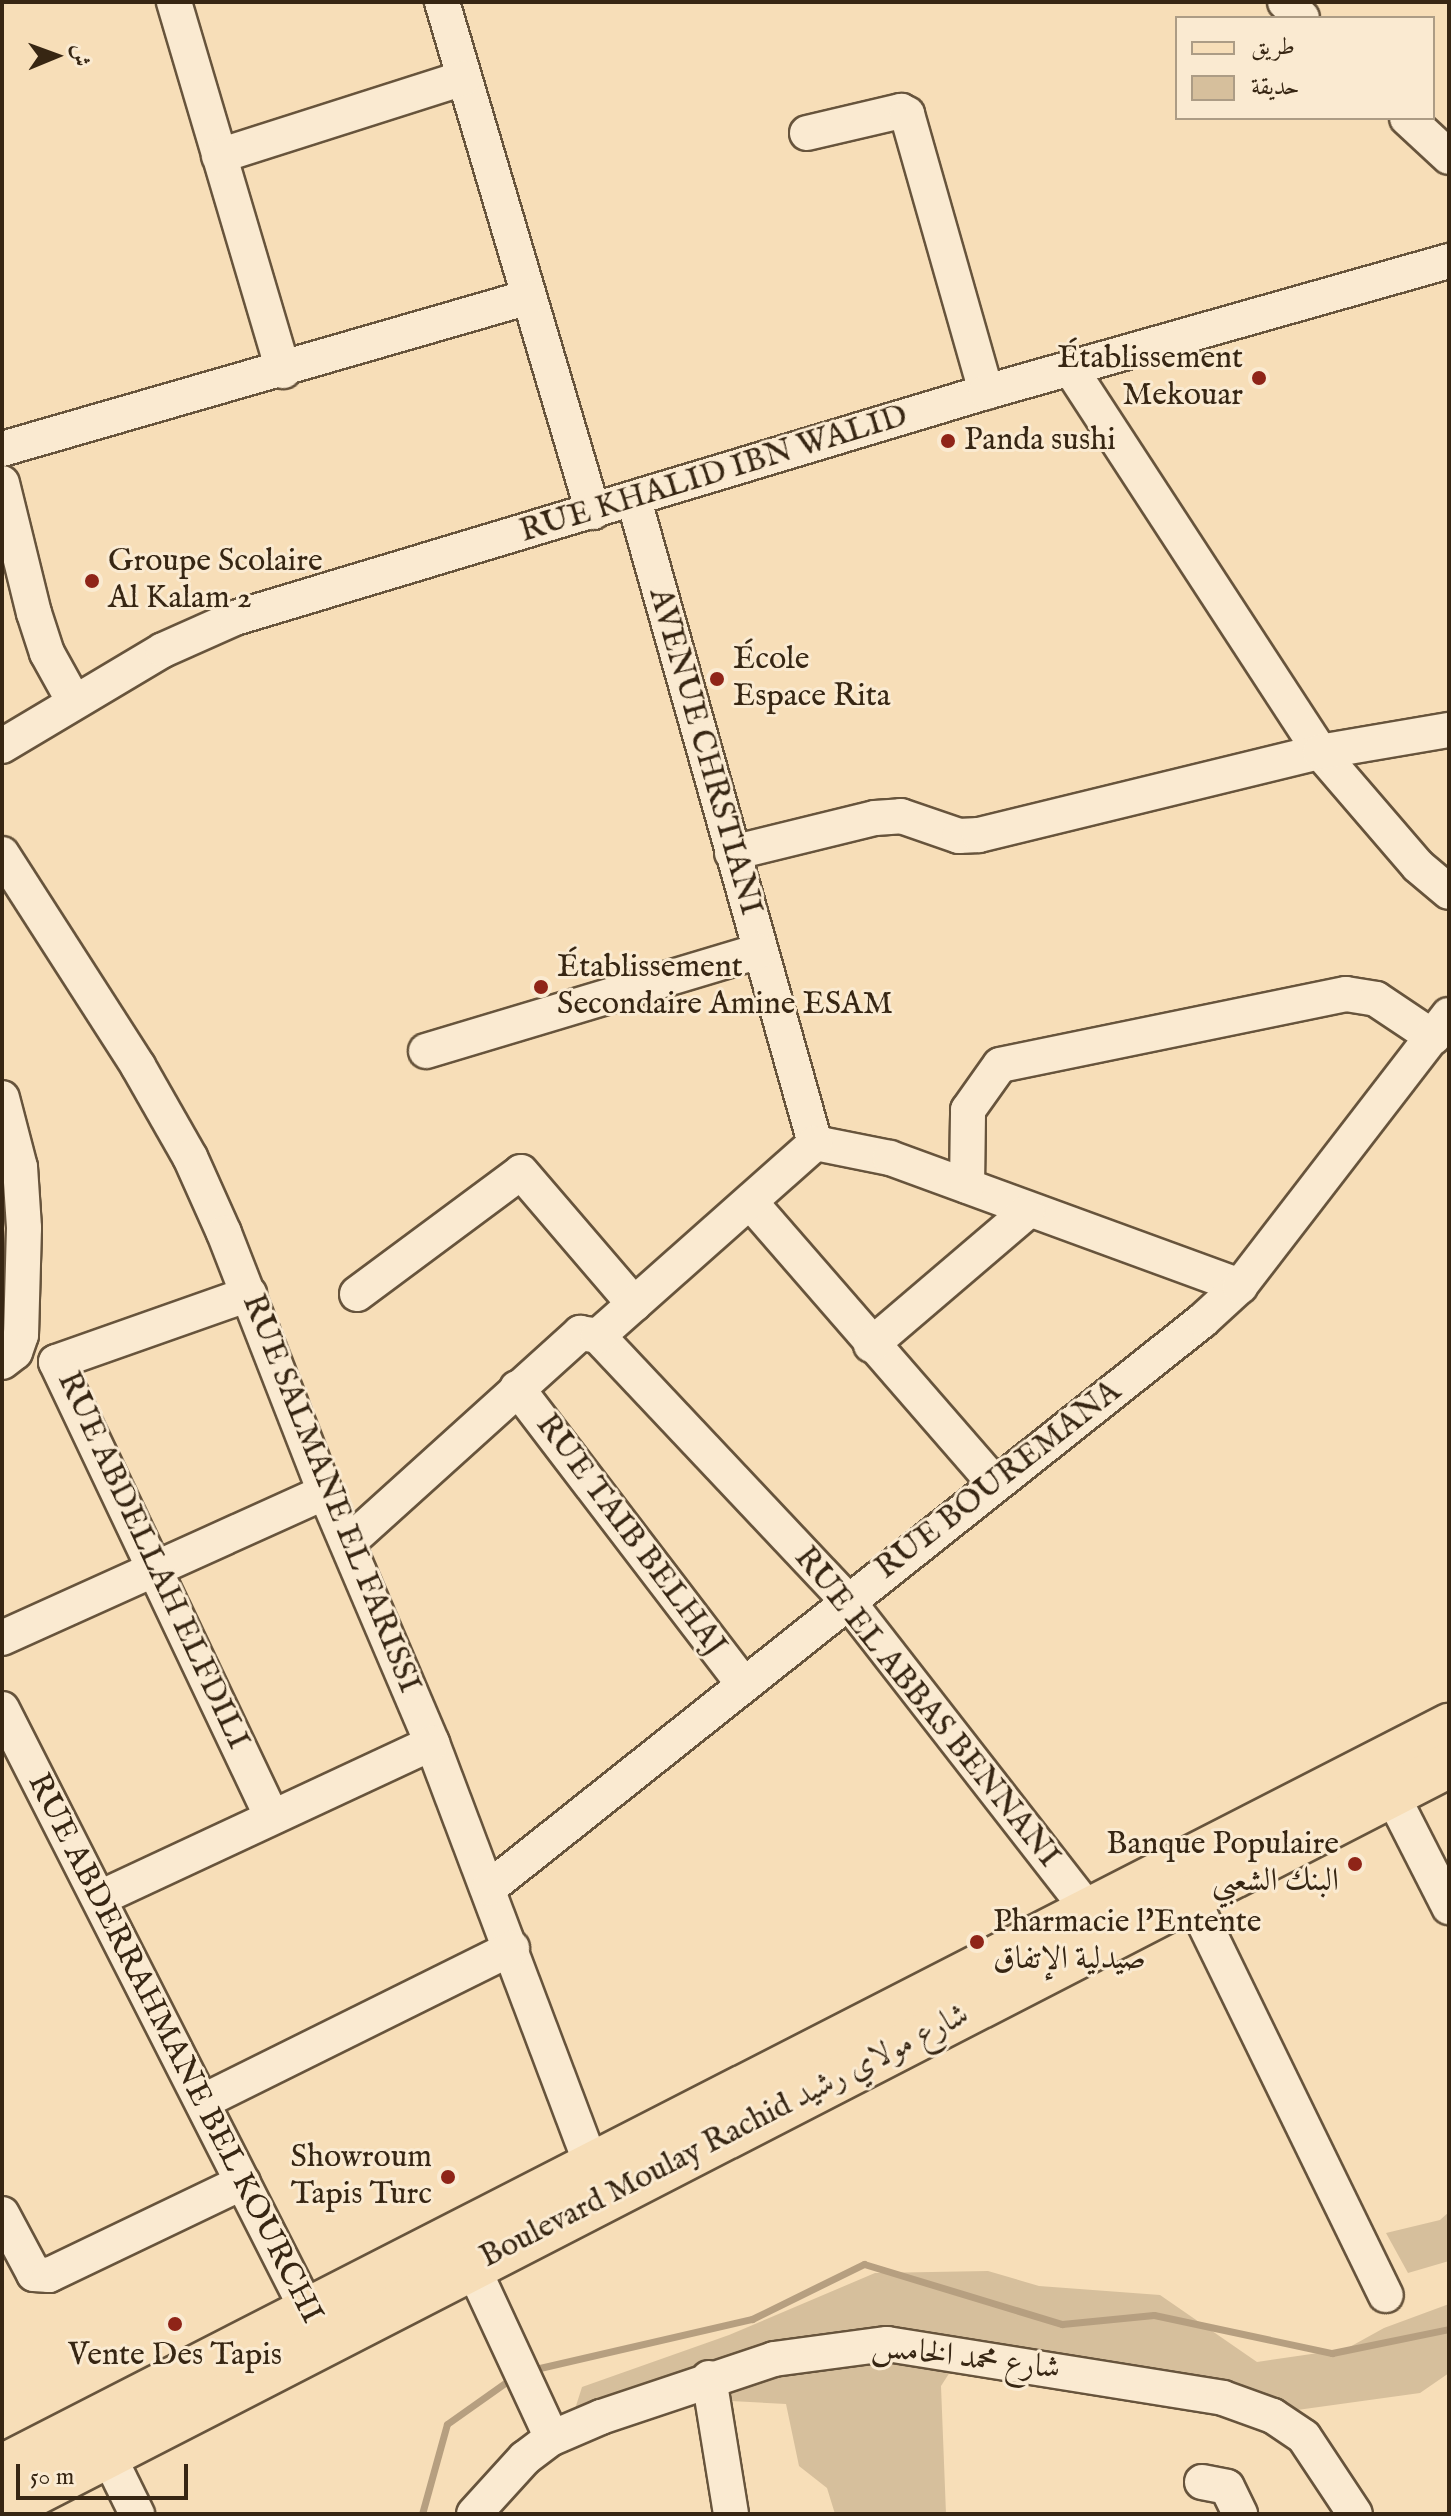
<!DOCTYPE html>
<html>
<head>
<meta charset="utf-8">
<style>
  body { margin:0 }
  #map { position:relative; width:1451px; height:2516px; overflow:hidden; background:#f7deb8; font-family:"IM FELL English",Amiri,serif }
  div>[style] { position:absolute }
  .green>* { inset:0; background:#d6bf9c }
  .stream>* { height:7px; margin:-3.5px; padding:0 3.5px; transform-origin:3.5px; border-radius:3.5px; background:#b69f80 }
  .roads { filter:drop-shadow(2px 0 #67543c) drop-shadow(-2px 0 #67543c) drop-shadow(0 2px #67543c) drop-shadow(0 -2px #67543c) }
  .minor>* { height:34px; margin:-17px; padding:0 17px; transform-origin:17px; border-radius:17px; background:#faead1 }
  .major>* { height:44px; margin:-22px; padding:0 22px; transform-origin:22px; border-radius:22px; background:#f7deb8 }
  .dots>* { width:22px; height:22px; translate:-50% -50%; box-sizing:border-box; border:4px solid #faead1; border-radius:50% }
  span { translate:-50% -50%; white-space:nowrap; text-align:center; line-height:1.15; -webkit-text-stroke:6px #faead1; paint-order:stroke }
  .poi-label { font-size:32px; color:#372613 }
  .right { translate:-100% -50%; text-align:right }
  .left { translate:0 -50%; text-align:left }
  .street-label { font-size:32px; color:#372613 }
  .frame { position:absolute; inset:0; border:4px solid #372613; pointer-events:none }
  .legend { position:absolute; left:1175px; top:16px; width:260px; height:104px; box-sizing:border-box; background:#faead1; border:2px solid #ac9c85; margin:0; padding:10px 14px; list-style:none; font-size:24px; color:#372613 }
  .legend li { display:flex; align-items:center; gap:16px; height:40px }
  .legend b { width:40px; border:2px solid #ac9c85 }
  .north { position:absolute; left:16px; top:16px; width:80px; height:80px; -webkit-text-stroke:6px #faead1; paint-order:stroke; rotate:89deg; font-size:22px; font-weight:700; line-height:32px; text-align:center; color:#372613 }
  .north::after { content:''; display:block; margin:auto; width:28px; height:36px; background:#372613; clip-path:polygon(50% 0,100% 100%,50% 72%,0 100%) }
  .scale { position:absolute; left:16px; top:2464px; width:172px; height:36px; box-sizing:border-box; border:4px solid #372613; border-top:0; padding-left:10px; font-size:24px; line-height:28px; white-space:nowrap; color:#372613; -webkit-text-stroke:6px #faead1; paint-order:stroke }
</style>
</head>
<body>
<div id="map">
  <div class="green">
    <i style="clip-path:polygon(1449px 2212px,1449px 2261px,1408px 2273px,1386px 2233px,1440px 2220px)"></i>
    <i style="clip-path:polygon(988px 2271px,1039px 2286px,1160px 2295px,1257px 2362px,1346px 2349px,1384px 2328px,1449px 2304px,1449px 2373px,1420px 2393px,1290px 2411px,968px 2344px,941px 2386px,946px 2514px,835px 2514px,827px 2488px,799px 2466px,786px 2404px,731px 2401px,693px 2377px,584px 2419px,575px 2409px,582px 2387px,729px 2335px,875px 2273px)"></i>
  </div>
  <div class="stream">
    <i style="left:531px;top:2370px;width:227px;rotate:-13deg"></i>
    <i style="left:752px;top:2319px;width:125px;rotate:-26.2deg"></i>
    <i style="left:864px;top:2264px;width:207px;rotate:16.9deg"></i>
    <i style="left:1062px;top:2324px;width:92px;rotate:-5.6deg"></i>
    <i style="left:1154px;top:2315px;width:182px;rotate:12.1deg"></i>
    <i style="left:1332px;top:2353px;width:119px;rotate:-11.6deg"></i>
    <i style="left:422px;top:2514px;width:93px;rotate:-74.5deg"></i>
    <i style="left:447px;top:2424px;width:80px;rotate:-35.3deg"></i>
  </div>
  <div class="roads">
    <div class="minor">
      <i style="left:174px;top:2px;width:385px;rotate:73.5deg"></i>
      <i style="left:442px;top:2px;width:532px;rotate:73.51deg"></i>
      <i style="left:1285px;top:2px;width:23px;rotate:43deg"></i>
      <i style="left:1407px;top:118px;width:57px;rotate:42.9deg"></i>
      <i style="left:807px;top:133px;width:97px;rotate:-13.2deg"></i>
      <i style="left:901px;top:111px;width:7px;rotate:27deg"></i>
      <i style="left:907px;top:114px;width:289px;rotate:74.1deg"></i>
      <i style="left:219px;top:156px;width:257px;rotate:-17.7deg"></i>
      <i style="left:1070px;top:368px;width:458px;rotate:56.9deg"></i>
      <i style="left:1320px;top:752px;width:150px;rotate:49.3deg"></i>
      <i style="left:1418px;top:866px;width:40px;rotate:40deg"></i>
      <i style="left:2px;top:449px;width:548px;rotate:-16.09deg"></i>
      <i style="left:2px;top:483px;width:134px;rotate:76.2deg"></i>
      <i style="left:34px;top:613px;width:42px;rotate:72deg"></i>
      <i style="left:47px;top:653px;width:54px;rotate:61deg"></i>
      <i style="left:634px;top:500px;width:668px;rotate:74.28deg"></i>
      <i style="left:2px;top:746px;width:187px;rotate:-30.8deg"></i>
      <i style="left:163px;top:650px;width:79px;rotate:-24deg"></i>
      <i style="left:235px;top:618px;width:784px;rotate:-16.75deg"></i>
      <i style="left:986px;top:392px;width:481px;rotate:-15.8deg"></i>
      <i style="left:732px;top:853px;width:147px;rotate:-13.8deg"></i>
      <i style="left:875px;top:818px;width:26px;rotate:-4deg"></i>
      <i style="left:901px;top:816px;width:61px;rotate:19deg"></i>
      <i style="left:959px;top:836px;width:20px;rotate:-3deg"></i>
      <i style="left:979px;top:835px;width:351px;rotate:-13.7deg"></i>
      <i style="left:1320px;top:752px;width:131px;rotate:-9.7deg"></i>
      <i style="left:2px;top:854px;width:252px;rotate:57.3deg"></i>
      <i style="left:138px;top:1066px;width:105px;rotate:60.3deg"></i>
      <i style="left:190px;top:1157px;width:83px;rotate:65.9deg"></i>
      <i style="left:224px;top:1233px;width:278px;rotate:68.7deg"></i>
      <i style="left:325px;top:1492px;width:273px;rotate:66.9deg"></i>
      <i style="left:432px;top:1743px;width:452px;rotate:69.3deg"></i>
      <i style="left:426px;top:1051px;width:348px;rotate:-16.7deg"></i>
      <i style="left:2px;top:1098px;width:71px;rotate:75.4deg"></i>
      <i style="left:20px;top:1167px;width:61px;rotate:86.2deg"></i>
      <i style="left:24px;top:1228px;width:107px;rotate:91.6deg"></i>
      <i style="left:21px;top:1335px;width:18px;rotate:109deg"></i>
      <i style="left:15px;top:1352px;width:16px;rotate:142deg"></i>
      <i style="left:815px;top:1143px;width:76px;rotate:11.3deg"></i>
      <i style="left:890px;top:1158px;width:373px;rotate:20.1deg"></i>
      <i style="left:967px;top:1186px;width:76px;rotate:-89.2deg"></i>
      <i style="left:968px;top:1110px;width:55px;rotate:-54.6deg"></i>
      <i style="left:1000px;top:1065px;width:353px;rotate:-11.6deg"></i>
      <i style="left:1346px;top:994px;width:30px;rotate:9deg"></i>
      <i style="left:1376px;top:999px;width:69px;rotate:33.7deg"></i>
      <i style="left:751px;top:1203px;width:372px;rotate:49deg"></i>
      <i style="left:357px;top:1294px;width:204px;rotate:-36.6deg"></i>
      <i style="left:521px;top:1172px;width:174px;rotate:49.4deg"></i>
      <i style="left:598px;top:1336px;width:363px;rotate:46.7deg"></i>
      <i style="left:847px;top:1600px;width:390px;rotate:52.1deg"></i>
      <i style="left:871px;top:1345px;width:206px;rotate:-40.5deg"></i>
      <i style="left:56px;top:1362px;width:501px;rotate:64.61deg"></i>
      <i style="left:56px;top:1362px;width:205px;rotate:-19.4deg"></i>
      <i style="left:517px;top:1388px;width:372px;rotate:52.6deg"></i>
      <i style="left:349px;top:1542px;width:312px;rotate:-42.1deg"></i>
      <i style="left:580px;top:1333px;width:18px;rotate:9deg"></i>
      <i style="left:598px;top:1336px;width:290px;rotate:-41.6deg"></i>
      <i style="left:2px;top:1638px;width:354px;rotate:-24.3deg"></i>
      <i style="left:2px;top:1709px;width:700px;rotate:63.07deg"></i>
      <i style="left:1392px;top:1795px;width:126px;rotate:63deg"></i>
      <i style="left:489px;top:1888px;width:912px;rotate:-38.5deg"></i>
      <i style="left:1203px;top:1320px;width:50px;rotate:-42.6deg"></i>
      <i style="left:1240px;top:1286px;width:342px;rotate:-52.4deg"></i>
      <i style="left:1191px;top:1896px;width:444px;rotate:64deg"></i>
      <i style="left:100px;top:1898px;width:366px;rotate:-25deg"></i>
      <i style="left:204px;top:2101px;width:344px;rotate:-26.4deg"></i>
      <i style="left:2px;top:2214px;width:68px;rotate:61.9deg"></i>
      <i style="left:34px;top:2274px;width:15px;rotate:4deg"></i>
      <i style="left:49px;top:2275px;width:215px;rotate:-25.6deg"></i>
      <i style="left:473px;top:2268px;width:187px;rotate:65.1deg"></i>
      <i style="left:709px;top:2378px;width:138px;rotate:80.8deg"></i>
      <i style="left:108px;top:2455px;width:66px;rotate:63.8deg"></i>
      <i style="left:1202px;top:2482px;width:25px;rotate:11deg"></i>
      <i style="left:1227px;top:2487px;width:30px;rotate:64deg"></i>
      <i style="left:474px;top:2514px;width:76px;rotate:-47.7deg"></i>
      <i style="left:525px;top:2458px;width:34px;rotate:-37deg"></i>
      <i style="left:552px;top:2438px;width:53px;rotate:-23.2deg"></i>
      <i style="left:601px;top:2417px;width:182px;rotate:-18.5deg"></i>
      <i style="left:774px;top:2359px;width:114px;rotate:-7.6deg"></i>
      <i style="left:887px;top:2344px;width:340px;rotate:9.1deg"></i>
      <i style="left:1223px;top:2398px;width:53px;rotate:19.8deg"></i>
      <i style="left:1273px;top:2416px;width:37px;rotate:34deg"></i>
      <i style="left:1304px;top:2437px;width:92px;rotate:56.5deg"></i>
    </div>
    <div class="major">
      <i style="left:2px;top:2467px;width:1626px;rotate:-27.12deg"></i>
      <i style="left:2px;top:2510px;width:1628px;rotate:-27.24deg"></i>
    </div>
  </div>
  <div class="dots">
    <i style="left:1259px;top:378px;background:#8f2418"></i>
    <i style="left:948px;top:441px;background:#8f2418"></i>
    <i style="left:92px;top:581px;background:#8f2418"></i>
    <i style="left:717px;top:679px;background:#8f2418"></i>
    <i style="left:541px;top:987px;background:#8f2418"></i>
    <i style="left:1355px;top:1864px;background:#8f2418"></i>
    <i style="left:977px;top:1942px;background:#8f2418"></i>
    <i style="left:448px;top:2177px;background:#8f2418"></i>
    <i style="left:175px;top:2324px;background:#8f2418"></i>
  </div>
  <div class="poi-label">
    <span class="right" style="left:1243px;top:378px">Établissement<br>Mekouar</span>
    <span class="left" style="left:964px;top:441px">Panda sushi</span>
    <span class="left" style="left:108px;top:581px">Groupe Scolaire<br>Al Kalam 2</span>
    <span class="left" style="left:733px;top:679px">École<br>Espace Rita</span>
    <span class="left" style="left:557px;top:987px">Établissement<br>Secondaire Amine ESAM</span>
    <span class="right" style="left:1339px;top:1864px">Banque Populaire<br>البنك الشعبي</span>
    <span class="left" style="left:993px;top:1942px">Pharmacie l'Entente<br>صيدلية الإتفاق</span>
    <span class="right" style="left:432px;top:2177px">Showroum<br>Tapis Turc</span>
    <span style="left:175px;top:2356px">Vente Des Tapis</span>
  </div>
  <div class="street-label">
    <span style="left:714px;top:475px;rotate:-17deg">RUE KHALID IBN WALID</span>
    <span style="left:704px;top:752px;rotate:74deg">AVENUE CHRSTIANI</span>
    <span style="left:999px;top:1481px;rotate:-38deg">RUE BOUREMANA</span>
    <span style="left:330px;top:1494px;rotate:68deg">RUE SALMANE EL FARISSI</span>
    <span style="left:630px;top:1536px;rotate:53deg">RUE TAIB BELHAJ</span>
    <span style="left:152px;top:1561px;rotate:65deg">RUE ABDELLAH ELFDILI</span>
    <span style="left:926px;top:1708px;rotate:51deg">RUE EL ABBAS BENNANI</span>
    <span style="left:174px;top:2049px;rotate:63deg">RUE ABDERRAHMANE BEL KOURCHI</span>
    <span style="left:725px;top:2137px;rotate:-27deg">Boulevard Moulay Rachid شارع مولاي رشيد</span>
    <span style="left:966px;top:2359px;rotate:7deg">شارع محمد الخامس</span>
  </div>
  <div class="frame"></div>
  <ul class="legend">
  <li><b style="height:10px;background:#f7deb8"></b>طريق</li>
  <li><b style="height:22px;background:#d6bf9c"></b>حديقة</li>
  </ul>
  <div class="north">ش</div>
  <div class="scale">50 m</div>
</div>
</body>
</html>
